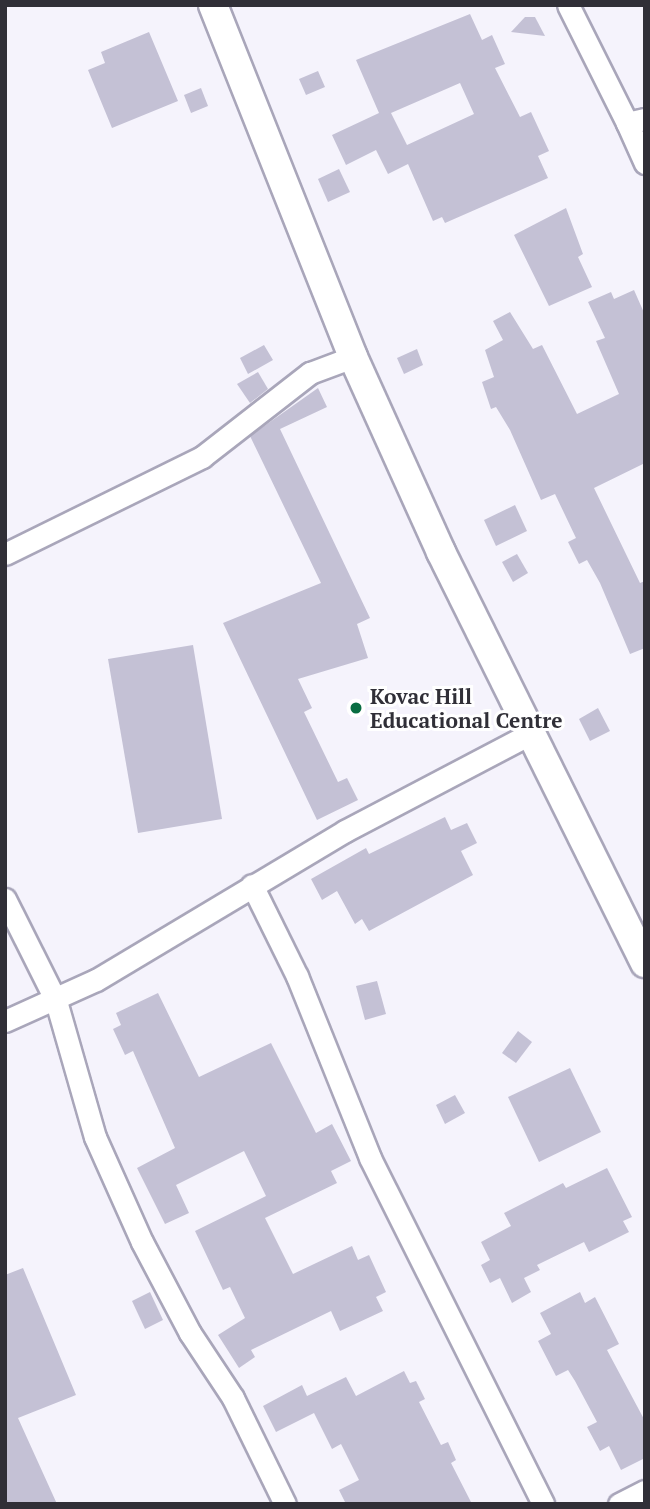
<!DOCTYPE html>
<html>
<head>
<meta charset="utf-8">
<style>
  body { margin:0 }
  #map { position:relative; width:650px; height:1509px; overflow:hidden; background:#f5f3fc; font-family:"PT Serif",serif }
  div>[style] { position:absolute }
  .building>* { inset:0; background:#c4c1d5 }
  .roads { filter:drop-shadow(2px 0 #a9a6ba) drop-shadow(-2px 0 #a9a6ba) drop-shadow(0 2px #a9a6ba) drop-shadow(0 -2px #a9a6ba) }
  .minor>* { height:21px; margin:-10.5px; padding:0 10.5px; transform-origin:10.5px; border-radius:10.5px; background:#fff }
  .tertiary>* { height:28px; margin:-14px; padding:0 14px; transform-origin:14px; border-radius:14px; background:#fff }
  .dots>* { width:19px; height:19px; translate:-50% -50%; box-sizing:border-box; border:4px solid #fff; border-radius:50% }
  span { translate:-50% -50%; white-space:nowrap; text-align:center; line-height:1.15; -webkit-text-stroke:6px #fff; paint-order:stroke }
  .poi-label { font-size:21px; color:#302f37; font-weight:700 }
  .left { translate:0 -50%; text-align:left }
  .frame { position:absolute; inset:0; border:7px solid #302f37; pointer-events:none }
</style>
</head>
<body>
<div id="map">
  <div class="building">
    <i style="clip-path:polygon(evenodd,470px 14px,482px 40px,492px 35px,505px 64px,495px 68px,520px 117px,531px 112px,549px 151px,538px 156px,548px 178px,445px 223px,442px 217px,433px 221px,408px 164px,388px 174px,376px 150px,346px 165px,332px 135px,379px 113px,356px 60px,470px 14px,460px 83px,474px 114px,407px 145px,391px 113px,460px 83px)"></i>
    <i style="clip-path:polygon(525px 17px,535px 17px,545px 36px,511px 32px)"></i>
    <i style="clip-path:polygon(149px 32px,178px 101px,112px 128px,88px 70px,105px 63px,101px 52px)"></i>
    <i style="clip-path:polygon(318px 71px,325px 87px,306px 95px,299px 79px)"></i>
    <i style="clip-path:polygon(201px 88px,208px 106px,191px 113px,184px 95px)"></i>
    <i style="clip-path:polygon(339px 169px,350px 192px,328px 202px,318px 179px)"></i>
    <i style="clip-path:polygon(566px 208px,583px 254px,578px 257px,592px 287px,549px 306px,514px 235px)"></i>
    <i style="clip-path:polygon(634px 290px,645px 315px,645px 463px,594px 488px,640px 583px,645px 581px,645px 648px,630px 654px,600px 583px,587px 560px,579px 564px,568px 542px,576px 538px,555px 494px,541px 500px,510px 430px,496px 407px,491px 409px,482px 382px,494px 377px,485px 350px,503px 340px,493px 321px,510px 312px,533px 349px,542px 345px,577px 414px,619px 394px,596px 341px,605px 338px,588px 302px,611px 292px,614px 299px)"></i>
    <i style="clip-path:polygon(264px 345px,273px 360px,248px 374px,240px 358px)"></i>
    <i style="clip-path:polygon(417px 349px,423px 365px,404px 374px,397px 358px)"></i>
    <i style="clip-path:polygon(258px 372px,268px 389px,250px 403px,237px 384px)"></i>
    <i style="clip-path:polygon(318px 388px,327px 407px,280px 429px,370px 618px,357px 624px,368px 658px,298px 679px,312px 708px,304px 712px,338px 782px,347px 778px,358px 800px,317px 820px,223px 623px,321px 583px,250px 436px)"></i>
    <i style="clip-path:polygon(515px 505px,527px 531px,496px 546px,484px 520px)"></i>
    <i style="clip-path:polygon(517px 554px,528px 573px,513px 582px,502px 562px)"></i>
    <i style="clip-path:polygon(193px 645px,222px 819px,138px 833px,108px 659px)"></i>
    <i style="clip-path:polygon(598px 708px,610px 731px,590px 741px,579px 719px)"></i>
    <i style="clip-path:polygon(445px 817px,451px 830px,467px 823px,477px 843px,461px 851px,473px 875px,369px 931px,362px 919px,355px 924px,337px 891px,322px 900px,311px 879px,366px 848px,369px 854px)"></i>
    <i style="clip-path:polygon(377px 981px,386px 1014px,365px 1020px,356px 986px)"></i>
    <i style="clip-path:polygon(158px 993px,199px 1077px,271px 1043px,316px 1133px,332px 1124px,351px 1161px,331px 1171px,337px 1183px,265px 1218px,293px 1274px,352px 1246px,358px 1260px,369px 1255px,386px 1292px,376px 1297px,383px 1311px,340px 1331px,331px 1311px,251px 1350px,255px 1357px,239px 1368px,218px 1335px,245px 1318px,230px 1287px,223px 1290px,195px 1231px,266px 1196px,244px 1151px,176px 1185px,189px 1213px,165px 1224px,137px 1168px,175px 1148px,133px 1051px,125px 1055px,113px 1029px,121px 1025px,116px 1013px)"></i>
    <i style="clip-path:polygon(518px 1031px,532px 1042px,516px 1063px,502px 1053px)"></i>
    <i style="clip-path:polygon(570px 1068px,601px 1132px,539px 1162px,508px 1097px)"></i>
    <i style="clip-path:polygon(455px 1095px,465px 1113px,445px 1124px,436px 1105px)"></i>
    <i style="clip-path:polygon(607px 1168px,632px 1217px,623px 1221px,629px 1232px,589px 1252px,584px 1242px,537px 1265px,540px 1270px,524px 1278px,531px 1292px,512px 1303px,500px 1278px,490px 1283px,481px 1265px,490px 1260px,481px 1242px,511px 1226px,504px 1213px,563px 1183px,566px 1188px)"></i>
    <i style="clip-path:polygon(23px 1268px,76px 1395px,18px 1418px,57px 1504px,5px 1504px,5px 1275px)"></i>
    <i style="clip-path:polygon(150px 1292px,163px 1320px,145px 1329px,132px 1301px)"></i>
    <i style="clip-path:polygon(580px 1292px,585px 1303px,595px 1297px,619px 1344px,607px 1350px,645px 1421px,645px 1458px,621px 1470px,609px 1446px,600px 1451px,587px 1427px,597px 1422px,575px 1381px,568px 1370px,556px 1376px,538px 1341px,551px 1334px,540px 1313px)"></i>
    <i style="clip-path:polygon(404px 1371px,410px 1383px,416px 1381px,425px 1399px,419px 1402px,441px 1445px,448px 1442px,456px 1460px,451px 1463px,472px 1504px,346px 1504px,339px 1490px,359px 1480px,341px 1444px,332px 1449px,314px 1413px,276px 1432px,263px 1406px,302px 1385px,307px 1396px,346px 1377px,356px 1396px)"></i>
  </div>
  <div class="roads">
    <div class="minor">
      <i style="left:568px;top:5px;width:132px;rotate:63.4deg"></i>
      <i style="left:627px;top:123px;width:18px;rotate:-13deg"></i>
      <i style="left:627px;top:123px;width:44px;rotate:65.8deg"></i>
      <i style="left:5px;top:554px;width:220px;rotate:-26.2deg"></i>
      <i style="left:202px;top:457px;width:137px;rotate:-37.9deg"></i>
      <i style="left:310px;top:373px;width:46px;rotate:-20.4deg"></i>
      <i style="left:252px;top:885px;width:102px;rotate:63.7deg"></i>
      <i style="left:297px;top:976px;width:196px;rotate:68.1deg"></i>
      <i style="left:370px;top:1158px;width:387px;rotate:63.4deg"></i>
      <i style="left:5px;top:899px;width:114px;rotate:63.4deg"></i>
      <i style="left:56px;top:1001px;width:141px;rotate:74deg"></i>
      <i style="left:95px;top:1137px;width:115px;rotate:65.9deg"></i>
      <i style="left:142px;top:1242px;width:103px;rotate:62.2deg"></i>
      <i style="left:190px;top:1333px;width:78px;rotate:56.5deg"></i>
      <i style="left:233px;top:1398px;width:118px;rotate:63.9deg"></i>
      <i style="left:5px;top:1021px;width:100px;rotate:-24.3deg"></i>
      <i style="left:96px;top:980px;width:290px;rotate:-30.9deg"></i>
      <i style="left:345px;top:831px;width:207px;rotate:-27.7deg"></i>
      <i style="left:619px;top:1504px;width:29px;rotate:-27deg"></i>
    </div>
    <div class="tertiary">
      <i style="left:213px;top:5px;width:379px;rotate:68.3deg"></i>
      <i style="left:353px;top:357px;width:214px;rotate:65.7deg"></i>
      <i style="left:441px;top:552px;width:459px;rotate:63.6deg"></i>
    </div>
  </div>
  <div class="dots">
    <i style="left:356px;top:708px;background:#086c41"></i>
  </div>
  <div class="poi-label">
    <span class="left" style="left:370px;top:708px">Kovac Hill<br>Educational Centre</span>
  </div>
  <div class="frame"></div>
</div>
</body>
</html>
